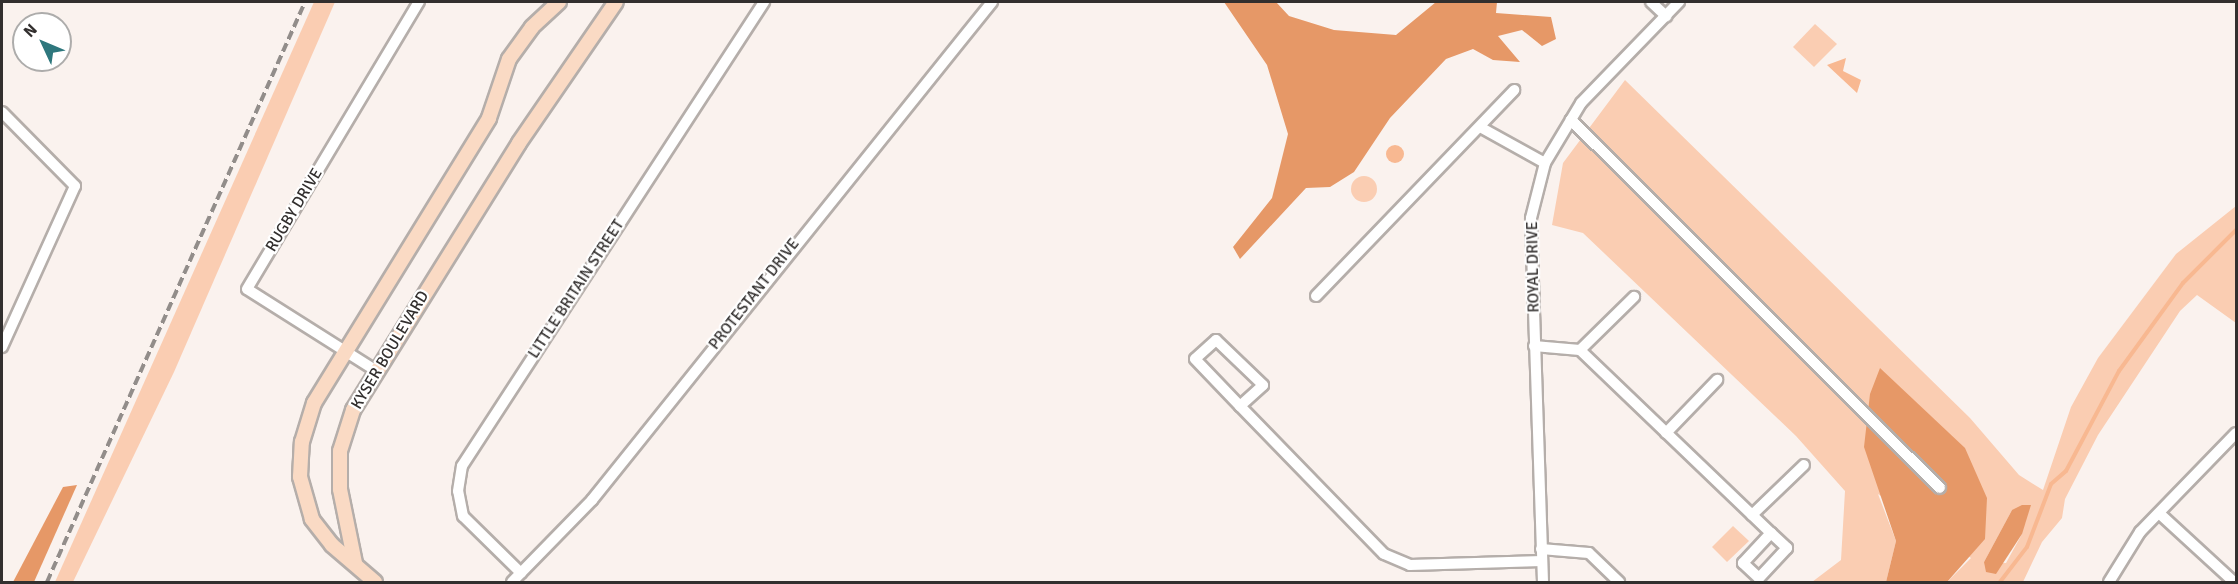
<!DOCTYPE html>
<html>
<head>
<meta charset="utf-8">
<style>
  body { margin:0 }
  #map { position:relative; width:2238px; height:584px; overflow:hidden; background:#faf2ee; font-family:Signika,sans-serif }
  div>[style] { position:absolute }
  .green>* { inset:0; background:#facdb2 }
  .round { border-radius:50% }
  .forest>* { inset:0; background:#e69867 }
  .water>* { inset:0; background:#f8b891 }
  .stream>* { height:4px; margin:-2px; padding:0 2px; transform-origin:2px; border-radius:2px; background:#f8b891 }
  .roads { filter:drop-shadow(2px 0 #b5aeaa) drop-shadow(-2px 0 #b5aeaa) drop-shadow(0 2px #b5aeaa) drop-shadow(0 -2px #b5aeaa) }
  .street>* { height:10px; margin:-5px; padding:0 5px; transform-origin:5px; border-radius:5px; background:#fff }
  .secondary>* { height:14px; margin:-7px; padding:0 7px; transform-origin:7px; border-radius:7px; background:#fadac4 }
  .rail>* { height:4px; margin-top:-2px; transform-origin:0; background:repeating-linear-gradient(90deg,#928d8a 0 9px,transparent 0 13.5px) }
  span { translate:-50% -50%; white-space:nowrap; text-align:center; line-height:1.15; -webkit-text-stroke:4.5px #fff; paint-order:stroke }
  .street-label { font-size:16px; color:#322f2e }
  .frame { position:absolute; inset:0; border:3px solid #322f2e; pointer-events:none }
  .north { position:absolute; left:12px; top:12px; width:60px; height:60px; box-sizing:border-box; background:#fff; border:2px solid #adacab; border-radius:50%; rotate:314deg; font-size:16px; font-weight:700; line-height:24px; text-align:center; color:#322f2e }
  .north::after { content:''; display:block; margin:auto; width:21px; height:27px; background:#2e777d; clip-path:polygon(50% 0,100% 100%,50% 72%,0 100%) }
</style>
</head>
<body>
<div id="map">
  <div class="green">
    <i style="clip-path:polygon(314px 2px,335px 2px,174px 372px,73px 582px,55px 582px)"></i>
    <i style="clip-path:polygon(1815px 24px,1837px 44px,1814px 67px,1793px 47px)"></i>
    <i style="clip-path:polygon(evenodd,1625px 80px,1970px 418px,2019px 475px,2043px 490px,2071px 407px,2098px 358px,2176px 254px,2236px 206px,2236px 323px,2197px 295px,2180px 311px,2098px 435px,2065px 499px,2062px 518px,2042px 542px,2023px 582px,1947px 582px,1971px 558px,1878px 494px,1896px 541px,1886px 582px,1812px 582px,1841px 560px,1845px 491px,1796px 436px,1583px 233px,1552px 225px,1563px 163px,1625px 80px,2012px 510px,2022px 534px,2006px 563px,1984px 562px,2012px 510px)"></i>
    <i class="round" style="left:1351px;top:176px;width:26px;height:26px"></i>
    <i style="clip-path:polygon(1733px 526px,1749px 541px,1727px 562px,1712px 547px)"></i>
  </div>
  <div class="forest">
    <i style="clip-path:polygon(1224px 2px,1276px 2px,1289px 16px,1334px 30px,1396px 35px,1436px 2px,1497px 2px,1496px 13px,1551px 17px,1556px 39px,1542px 46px,1522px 30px,1498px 36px,1520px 62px,1493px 60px,1473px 49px,1446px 59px,1390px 118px,1354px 172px,1330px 187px,1306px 188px,1240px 259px,1233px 247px,1272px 198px,1288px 134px,1267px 65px)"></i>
    <i style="clip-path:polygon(1880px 368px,1965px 448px,1987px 498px,1985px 539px,1947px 582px,1886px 582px,1896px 541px,1864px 447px,1870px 394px)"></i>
    <i style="clip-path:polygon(77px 485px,34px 582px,13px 582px,63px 487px)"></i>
    <i style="clip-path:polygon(2022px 505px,2031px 505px,2022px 534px,1996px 574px,1986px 572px,1984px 562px,2012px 510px)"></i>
  </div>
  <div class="water">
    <i style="clip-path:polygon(1846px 58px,1843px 71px,1861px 80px,1857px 93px,1827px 65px)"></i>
    <i class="round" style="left:1386px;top:145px;width:18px;height:18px"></i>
  </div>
  <div class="stream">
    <i style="left:2000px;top:582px;width:44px;rotate:-52.4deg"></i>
    <i style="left:2027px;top:547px;width:67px;rotate:-69.1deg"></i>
    <i style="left:2051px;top:484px;width:20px;rotate:-41deg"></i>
    <i style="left:2066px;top:471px;width:113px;rotate:-62.1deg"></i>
    <i style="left:2119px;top:371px;width:109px;rotate:-54deg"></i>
    <i style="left:2183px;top:283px;width:75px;rotate:-45deg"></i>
  </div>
  <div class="roads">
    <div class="street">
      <i style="left:1651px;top:2px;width:21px;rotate:43deg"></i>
      <i style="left:2px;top:112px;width:104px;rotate:45.4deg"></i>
      <i style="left:75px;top:186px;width:177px;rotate:114.4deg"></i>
      <i style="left:1571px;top:120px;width:521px;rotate:44.92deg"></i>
      <i style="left:1480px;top:127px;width:74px;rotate:29deg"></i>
      <i style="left:1316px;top:296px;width:286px;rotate:-46.1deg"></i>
      <i style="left:1534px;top:346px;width:46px;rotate:5deg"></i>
      <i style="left:1580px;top:350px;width:76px;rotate:-44.5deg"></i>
      <i style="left:1580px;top:350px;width:265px;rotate:43.8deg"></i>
      <i style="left:375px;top:370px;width:151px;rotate:-147.7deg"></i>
      <i style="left:247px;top:289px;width:335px;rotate:-59.1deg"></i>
      <i style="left:1240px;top:406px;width:31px;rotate:-42deg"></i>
      <i style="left:1263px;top:385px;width:65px;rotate:-136.2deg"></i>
      <i style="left:1216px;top:340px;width:28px;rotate:138deg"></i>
      <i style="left:1195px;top:359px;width:65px;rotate:46.2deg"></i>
      <i style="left:1240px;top:406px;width:206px;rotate:45.8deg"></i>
      <i style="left:1384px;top:554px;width:28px;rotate:23deg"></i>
      <i style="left:1410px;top:565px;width:132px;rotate:-1.7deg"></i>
      <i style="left:1666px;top:433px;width:74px;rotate:-46.1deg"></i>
      <i style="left:2160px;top:514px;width:100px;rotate:42.6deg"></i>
      <i style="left:1752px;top:515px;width:72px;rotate:-43.9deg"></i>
      <i style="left:1771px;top:533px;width:22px;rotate:43deg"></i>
      <i style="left:1787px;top:548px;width:41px;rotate:133deg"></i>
      <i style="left:1759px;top:578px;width:22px;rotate:-137deg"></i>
      <i style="left:1743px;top:563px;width:41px;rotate:-47deg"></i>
      <i style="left:1541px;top:549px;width:48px;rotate:4.8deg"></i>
      <i style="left:1589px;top:553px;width:42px;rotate:44deg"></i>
      <i style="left:521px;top:573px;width:81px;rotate:-135.5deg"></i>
      <i style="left:463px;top:516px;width:25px;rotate:-101deg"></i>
      <i style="left:458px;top:491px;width:25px;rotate:-81deg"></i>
      <i style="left:462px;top:466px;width:554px;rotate:-56.94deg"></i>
      <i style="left:512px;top:582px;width:115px;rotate:-45.7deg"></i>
      <i style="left:592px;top:500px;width:639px;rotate:-51.23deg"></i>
      <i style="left:1543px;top:582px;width:364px;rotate:-91.9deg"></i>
      <i style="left:1531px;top:218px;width:57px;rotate:-75.7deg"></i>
      <i style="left:1545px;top:163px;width:70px;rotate:-59deg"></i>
      <i style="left:1581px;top:103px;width:141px;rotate:-45.9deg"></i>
      <i style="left:2109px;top:582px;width:59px;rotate:-58.2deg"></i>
      <i style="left:2140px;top:532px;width:138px;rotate:-45.9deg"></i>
    </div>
    <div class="secondary">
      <i style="left:355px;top:563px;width:76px;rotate:-101.5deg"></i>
      <i style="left:340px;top:489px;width:38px;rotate:-90deg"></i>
      <i style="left:340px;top:451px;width:43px;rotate:-72.4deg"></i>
      <i style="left:353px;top:410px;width:314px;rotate:-58.1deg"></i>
      <i style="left:519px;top:143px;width:171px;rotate:-55.5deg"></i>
      <i style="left:375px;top:582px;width:57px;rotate:-139.3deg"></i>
      <i style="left:332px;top:545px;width:33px;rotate:-128deg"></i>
      <i style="left:312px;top:519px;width:44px;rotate:-105.9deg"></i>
      <i style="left:300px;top:477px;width:35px;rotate:-87deg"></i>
      <i style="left:302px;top:442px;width:41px;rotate:-72.9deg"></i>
      <i style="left:314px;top:403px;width:334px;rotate:-58.4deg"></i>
      <i style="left:489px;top:118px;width:62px;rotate:-71.3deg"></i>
      <i style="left:509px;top:59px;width:39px;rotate:-54deg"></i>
      <i style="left:532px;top:27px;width:37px;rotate:-43deg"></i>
    </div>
  </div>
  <div class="rail">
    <i style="left:47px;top:582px;width:635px;rotate:-66.02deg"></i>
  </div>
  <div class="street-label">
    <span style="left:294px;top:210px;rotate:-59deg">RUGBY DRIVE</span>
    <span style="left:1533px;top:267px;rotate:-91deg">ROYAL DRIVE</span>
    <span style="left:576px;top:289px;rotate:-57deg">LITTLE BRITAIN STREET</span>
    <span style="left:754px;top:294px;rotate:-52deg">PROTESTANT DRIVE</span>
    <span style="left:390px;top:350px;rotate:-59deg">KYSER BOULEVARD</span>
  </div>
  <div class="frame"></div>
  <div class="north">N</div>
</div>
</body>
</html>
